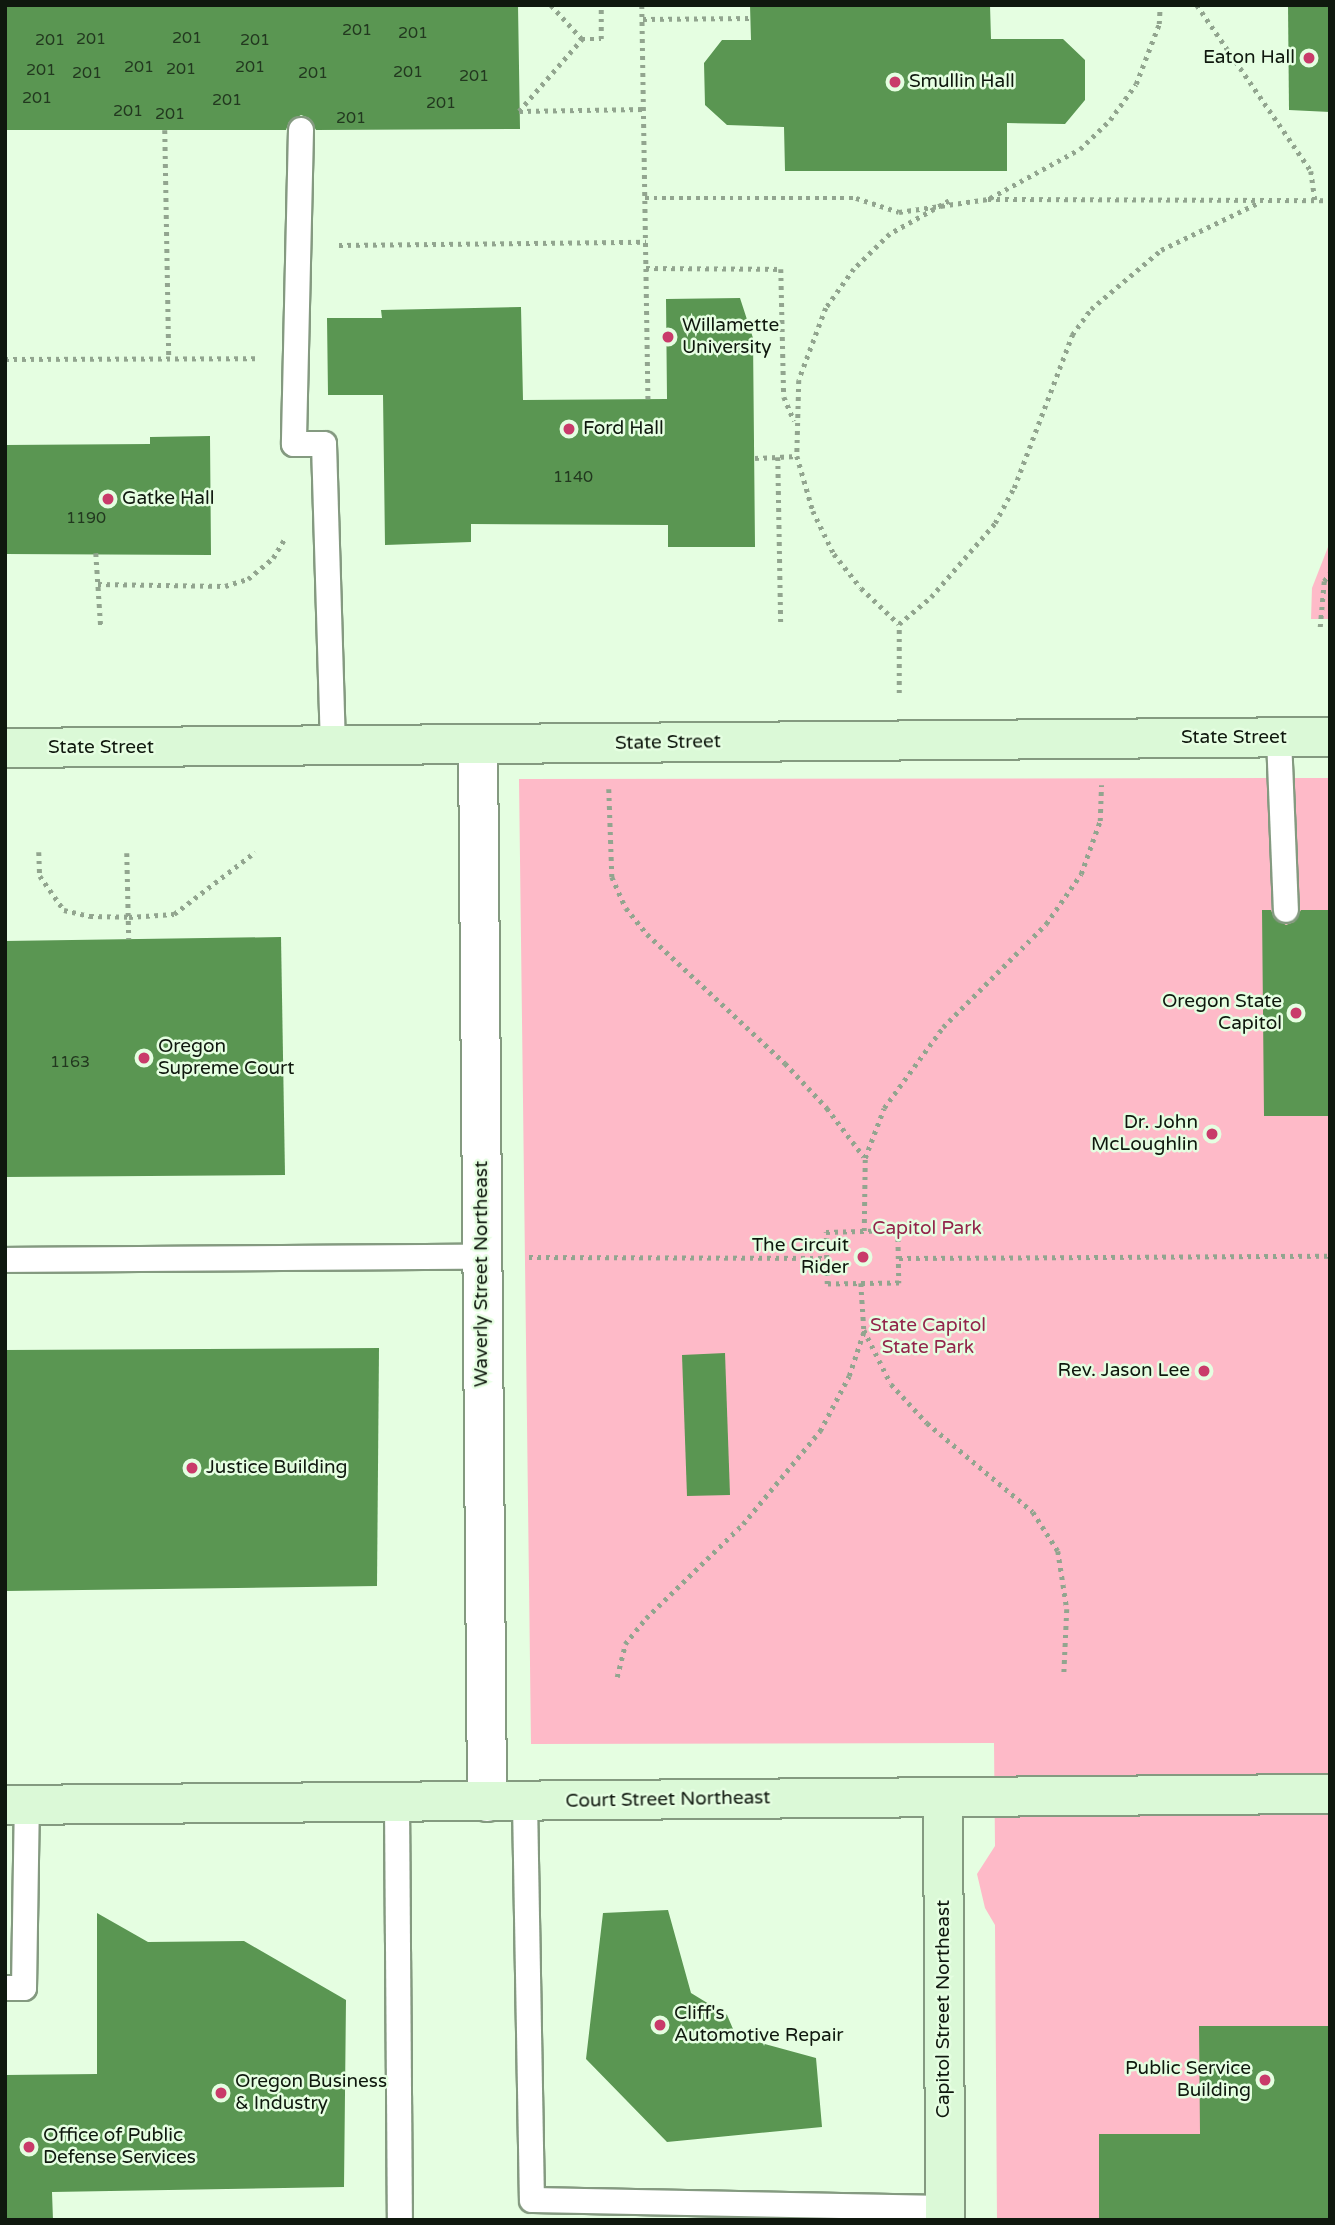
<!DOCTYPE html>
<html>
<head>
<meta charset="utf-8">
<style>
  body { margin:0 }
  #map { position:relative; width:1335px; height:2225px; overflow:hidden; background:#e5fee1; font-family:"Varela Round",sans-serif }
  div>[style] { position:absolute }
  .green>* { inset:0; background:#febac8 }
  .building>* { inset:0; background:#5a9652 }
  .path>* { height:4.5px; margin-top:-2.25px; transform-origin:0; background:repeating-linear-gradient(90deg,#92a58f 0 3.5px,transparent 0 8.5px) }
  .roads { filter:drop-shadow(2px 0 #849a80) drop-shadow(-2px 0 #849a80) drop-shadow(0 2px #849a80) drop-shadow(0 -2px #849a80) }
  .lane>* { height:24px; margin:-12px; padding:0 12px; transform-origin:12px; border-radius:12px; background:#fff }
  .street>* { height:38px; margin:-19px; padding:0 19px; transform-origin:19px; border-radius:19px; background:#fff }
  .secondary>* { height:38px; margin:-19px; padding:0 19px; transform-origin:19px; border-radius:19px; background:#dbf9d7 }
  .dots>* { width:19px; height:19px; translate:-50% -50%; box-sizing:border-box; border:4px solid #e5fee1; border-radius:50% }
  span { translate:-50% -50%; white-space:nowrap; text-align:center; line-height:1.15; -webkit-text-stroke:5px #e5fee1; paint-order:stroke }
  .number-label { font-size:16px; color:#22381f }
  .number-label span { -webkit-text-stroke-width:0 }
  .poi-label { font-size:19px; color:#0f180e }
  .right { translate:-100% -50%; text-align:right }
  .left { translate:0 -50%; text-align:left }
  .street-label { font-size:19px; color:#0f180e }
  .park-label { font-size:19px; color:#93254b }
  .frame { position:absolute; inset:0; border:7px solid #0f180e; pointer-events:none }
</style>
</head>
<body>
<div id="map">
  <div class="green">
    <i style="clip-path:polygon(1330px 542px,1330px 619px,1311px 619px,1312px 588px)"></i>
    <i style="clip-path:polygon(1330px 778px,1330px 2220px,997px 2220px,995px 1925px,985px 1908px,977px 1874px,995px 1846px,994px 1743px,531px 1744px,519px 779px)"></i>
  </div>
  <div class="building">
    <i style="clip-path:polygon(5px 5px,518px 5px,520px 129px,316px 130px,309px 118px,301px 115px,289px 122px,286px 130px,5px 130px)"></i>
    <i style="clip-path:polygon(750px 5px,990px 5px,991px 39px,1063px 39px,1085px 60px,1085px 100px,1065px 124px,1007px 123px,1007px 171px,785px 171px,784px 127px,727px 125px,705px 105px,704px 63px,722px 40px,751px 40px)"></i>
    <i style="clip-path:polygon(1288px 5px,1330px 5px,1330px 112px,1289px 110px)"></i>
    <i style="clip-path:polygon(740px 298px,753px 338px,755px 547px,668px 547px,668px 525px,471px 524px,471px 542px,385px 545px,383px 395px,328px 395px,327px 318px,382px 318px,381px 310px,521px 307px,523px 400px,667px 399px,666px 299px)"></i>
    <i style="clip-path:polygon(210px 436px,211px 555px,5px 554px,5px 445px,150px 444px,150px 437px)"></i>
    <i style="clip-path:polygon(1262px 910px,1271px 910px,1274px 918px,1286px 925px,1294px 922px,1301px 910px,1330px 910px,1330px 1116px,1264px 1116px)"></i>
    <i style="clip-path:polygon(281px 937px,285px 1175px,5px 1177px,5px 941px)"></i>
    <i style="clip-path:polygon(379px 1348px,377px 1586px,5px 1591px,5px 1350px)"></i>
    <i style="clip-path:polygon(725px 1353px,730px 1495px,687px 1496px,682px 1355px)"></i>
    <i style="clip-path:polygon(668px 1910px,691px 1993px,727px 2015px,736px 2036px,816px 2058px,822px 2127px,667px 2142px,586px 2059px,603px 1913px)"></i>
    <i style="clip-path:polygon(97px 1913px,148px 1942px,244px 1941px,346px 2000px,344px 2187px,52px 2192px,53px 2220px,5px 2220px,5px 2075px,97px 2074px)"></i>
    <i style="clip-path:polygon(1199px 2026px,1330px 2026px,1330px 2220px,1099px 2220px,1099px 2134px,1200px 2134px)"></i>
  </div>
  <div class="path">
    <i style="left:551px;top:5px;width:46px;rotate:47.6deg"></i>
    <i style="left:642px;top:5px;width:394px;rotate:89.1deg"></i>
    <i style="left:1197px;top:5px;width:201px;rotate:55.5deg"></i>
    <i style="left:1311px;top:171px;width:29px;rotate:82deg"></i>
    <i style="left:643px;top:19px;width:108px;rotate:-0.5deg"></i>
    <i style="left:519px;top:111px;width:96px;rotate:-48.8deg"></i>
    <i style="left:582px;top:39px;width:19px"></i>
    <i style="left:601px;top:39px;width:34px;rotate:-90deg"></i>
    <i style="left:519px;top:111px;width:125px;rotate:-0.9deg"></i>
    <i style="left:165px;top:130px;width:228px;rotate:89deg"></i>
    <i style="left:645px;top:198px;width:211px"></i>
    <i style="left:856px;top:198px;width:45px;rotate:18deg"></i>
    <i style="left:899px;top:212px;width:90px;rotate:-8.3deg"></i>
    <i style="left:988px;top:199px;width:342px;rotate:0.2deg"></i>
    <i style="left:990px;top:198px;width:102px;rotate:-28.6deg"></i>
    <i style="left:1080px;top:149px;width:42px;rotate:-44deg"></i>
    <i style="left:1110px;top:120px;width:44px;rotate:-54.2deg"></i>
    <i style="left:1136px;top:84px;width:64px;rotate:-69deg"></i>
    <i style="left:1159px;top:24px;width:19px;rotate:-87deg"></i>
    <i style="left:949px;top:201px;width:68px;rotate:150.8deg"></i>
    <i style="left:890px;top:234px;width:50px;rotate:135.8deg"></i>
    <i style="left:854px;top:269px;width:48px;rotate:125.7deg"></i>
    <i style="left:826px;top:308px;width:77px;rotate:110.6deg"></i>
    <i style="left:799px;top:380px;width:76px;rotate:91.5deg"></i>
    <i style="left:797px;top:456px;width:57px;rotate:73.8deg"></i>
    <i style="left:813px;top:511px;width:48px;rotate:64deg"></i>
    <i style="left:834px;top:554px;width:43px;rotate:51.5deg"></i>
    <i style="left:861px;top:588px;width:52px;rotate:43.5deg"></i>
    <i style="left:899px;top:624px;width:42px;rotate:-40.2deg"></i>
    <i style="left:931px;top:597px;width:98px;rotate:-49.1deg"></i>
    <i style="left:995px;top:523px;width:40px;rotate:-62deg"></i>
    <i style="left:1014px;top:488px;width:164px;rotate:-69.2deg"></i>
    <i style="left:1072px;top:335px;width:32px;rotate:-54deg"></i>
    <i style="left:1091px;top:309px;width:92px;rotate:-40.1deg"></i>
    <i style="left:1161px;top:250px;width:110px;rotate:-25.9deg"></i>
    <i style="left:339px;top:245px;width:307px;rotate:-0.6deg"></i>
    <i style="left:646px;top:268px;width:135px;rotate:0.4deg"></i>
    <i style="left:781px;top:269px;width:128px;rotate:88.7deg"></i>
    <i style="left:784px;top:397px;width:26px;rotate:67deg"></i>
    <i style="left:5px;top:359px;width:250px;rotate:-0.2deg"></i>
    <i style="left:778px;top:457px;width:169px;rotate:89deg"></i>
    <i style="left:755px;top:458px;width:42px;rotate:-2.7deg"></i>
    <i style="left:96px;top:553px;width:76px;rotate:86.2deg"></i>
    <i style="left:98px;top:584px;width:127px;rotate:0.9deg"></i>
    <i style="left:225px;top:586px;width:24px;rotate:-17deg"></i>
    <i style="left:248px;top:579px;width:33px;rotate:-40deg"></i>
    <i style="left:273px;top:558px;width:23px;rotate:-59deg"></i>
    <i style="left:1320px;top:627px;width:46px;rotate:-85deg"></i>
    <i style="left:1324px;top:581px;width:10px;rotate:-53deg"></i>
    <i style="left:899px;top:693px;width:69px;rotate:-90deg"></i>
    <i style="left:609px;top:789px;width:88px;rotate:88deg"></i>
    <i style="left:612px;top:877px;width:34px;rotate:66deg"></i>
    <i style="left:626px;top:908px;width:33px;rotate:51deg"></i>
    <i style="left:647px;top:934px;width:189px;rotate:43.1deg"></i>
    <i style="left:785px;top:1063px;width:62px;rotate:47deg"></i>
    <i style="left:827px;top:1108px;width:61px;rotate:52.9deg"></i>
    <i style="left:39px;top:852px;width:24px;rotate:88deg"></i>
    <i style="left:40px;top:876px;width:42px;rotate:54.8deg"></i>
    <i style="left:64px;top:910px;width:27px;rotate:13deg"></i>
    <i style="left:90px;top:916px;width:39px;rotate:1deg"></i>
    <i style="left:129px;top:917px;width:45px;rotate:-3.8deg"></i>
    <i style="left:174px;top:914px;width:102px;rotate:-37.4deg"></i>
    <i style="left:127px;top:853px;width:86px;rotate:88.7deg"></i>
    <i style="left:898px;top:1230px;width:53px;rotate:88.9deg"></i>
    <i style="left:899px;top:1283px;width:72px;rotate:179.2deg"></i>
    <i style="left:827px;top:1284px;width:52px;rotate:-91.1deg"></i>
    <i style="left:826px;top:1232px;width:72px;rotate:-1.6deg"></i>
    <i style="left:864px;top:1231px;width:73px;rotate:-89.2deg"></i>
    <i style="left:865px;top:1158px;width:53px;rotate:-69.2deg"></i>
    <i style="left:884px;top:1108px;width:100px;rotate:-53.9deg"></i>
    <i style="left:943px;top:1027px;width:146px;rotate:-45deg"></i>
    <i style="left:1046px;top:924px;width:61px;rotate:-55deg"></i>
    <i style="left:1081px;top:874px;width:56px;rotate:-70.3deg"></i>
    <i style="left:1100px;top:821px;width:36px;rotate:-88deg"></i>
    <i style="left:529px;top:1257px;width:297px;rotate:0.2deg"></i>
    <i style="left:899px;top:1258px;width:431px;rotate:-0.3deg"></i>
    <i style="left:861px;top:1283px;width:47px;rotate:86.3deg"></i>
    <i style="left:864px;top:1330px;width:60px;rotate:63.4deg"></i>
    <i style="left:891px;top:1384px;width:53px;rotate:47.3deg"></i>
    <i style="left:927px;top:1423px;width:138px;rotate:40deg"></i>
    <i style="left:1033px;top:1512px;width:46px;rotate:57.3deg"></i>
    <i style="left:1058px;top:1551px;width:59px;rotate:81.2deg"></i>
    <i style="left:1067px;top:1609px;width:66px;rotate:92.6deg"></i>
    <i style="left:617px;top:1677px;width:34px;rotate:-76deg"></i>
    <i style="left:625px;top:1644px;width:33px;rotate:-51deg"></i>
    <i style="left:646px;top:1618px;width:135px;rotate:-44.1deg"></i>
    <i style="left:743px;top:1524px;width:121px;rotate:-50.4deg"></i>
    <i style="left:820px;top:1431px;width:62px;rotate:-62.2deg"></i>
    <i style="left:849px;top:1376px;width:47px;rotate:-71.6deg"></i>
  </div>
  <div class="roads">
    <div class="lane">
      <i style="left:301px;top:130px;width:314px;rotate:91.3deg"></i>
      <i style="left:294px;top:444px;width:30px"></i>
      <i style="left:324px;top:444px;width:302px;rotate:88.3deg"></i>
      <i style="left:1279px;top:738px;width:172px;rotate:87.7deg"></i>
      <i style="left:5px;top:1260px;width:478px;rotate:-0.4deg"></i>
      <i style="left:525px;top:1802px;width:398px;rotate:89deg"></i>
      <i style="left:532px;top:2200px;width:413px;rotate:1.1deg"></i>
      <i style="left:397px;top:1803px;width:417px;rotate:89.6deg"></i>
      <i style="left:5px;top:1988px;width:19px"></i>
      <i style="left:24px;top:1988px;width:183px;rotate:-89.1deg"></i>
    </div>
    <div class="street">
      <i style="left:478px;top:745px;width:1057px;rotate:89.51deg"></i>
    </div>
    <div class="secondary">
      <i style="left:5px;top:748px;width:1325px;rotate:-0.48deg"></i>
      <i style="left:943px;top:1797px;width:423px;rotate:89.7deg"></i>
      <i style="left:5px;top:1805px;width:1325px;rotate:-0.48deg"></i>
    </div>
  </div>
  <div class="dots">
    <i style="left:1309px;top:58px;background:#c93b6a"></i>
    <i style="left:895px;top:82px;background:#c93b6a"></i>
    <i style="left:668px;top:337px;background:#c93b6a"></i>
    <i style="left:569px;top:429px;background:#c93b6a"></i>
    <i style="left:108px;top:499px;background:#c93b6a"></i>
    <i style="left:1296px;top:1013px;background:#c93b6a"></i>
    <i style="left:144px;top:1058px;background:#c93b6a"></i>
    <i style="left:1212px;top:1134px;background:#c93b6a"></i>
    <i style="left:863px;top:1257px;background:#c93b6a"></i>
    <i style="left:1204px;top:1371px;background:#c93b6a"></i>
    <i style="left:192px;top:1468px;background:#c93b6a"></i>
    <i style="left:660px;top:2025px;background:#c93b6a"></i>
    <i style="left:1265px;top:2080px;background:#c93b6a"></i>
    <i style="left:221px;top:2093px;background:#c93b6a"></i>
    <i style="left:29px;top:2147px;background:#c93b6a"></i>
  </div>
  <div class="number-label">
    <span style="left:357px;top:30px">201</span>
    <span style="left:413px;top:33px">201</span>
    <span style="left:187px;top:38px">201</span>
    <span style="left:91px;top:39px">201</span>
    <span style="left:50px;top:40px">201</span>
    <span style="left:255px;top:40px">201</span>
    <span style="left:139px;top:67px">201</span>
    <span style="left:250px;top:67px">201</span>
    <span style="left:181px;top:69px">201</span>
    <span style="left:41px;top:70px">201</span>
    <span style="left:408px;top:72px">201</span>
    <span style="left:87px;top:73px">201</span>
    <span style="left:313px;top:73px">201</span>
    <span style="left:474px;top:76px">201</span>
    <span style="left:37px;top:98px">201</span>
    <span style="left:227px;top:100px">201</span>
    <span style="left:441px;top:103px">201</span>
    <span style="left:128px;top:111px">201</span>
    <span style="left:170px;top:114px">201</span>
    <span style="left:351px;top:118px">201</span>
    <span style="left:573px;top:477px">1140</span>
    <span style="left:86px;top:518px">1190</span>
    <span style="left:70px;top:1062px">1163</span>
  </div>
  <div class="poi-label">
    <span class="right" style="left:1295px;top:58px">Eaton Hall</span>
    <span class="left" style="left:909px;top:82px">Smullin Hall</span>
    <span class="left" style="left:682px;top:337px">Willamette<br>University</span>
    <span class="left" style="left:583px;top:429px">Ford Hall</span>
    <span class="left" style="left:122px;top:499px">Gatke Hall</span>
    <span class="right" style="left:1282px;top:1013px">Oregon State<br>Capitol</span>
    <span class="left" style="left:158px;top:1058px">Oregon<br>Supreme Court</span>
    <span class="right" style="left:1198px;top:1134px">Dr. John<br>McLoughlin</span>
    <span class="right" style="left:849px;top:1257px">The Circuit<br>Rider</span>
    <span class="right" style="left:1190px;top:1371px">Rev. Jason Lee</span>
    <span class="left" style="left:206px;top:1468px">Justice Building</span>
    <span class="left" style="left:674px;top:2025px">Cliff's<br>Automotive Repair</span>
    <span class="right" style="left:1251px;top:2080px">Public Service<br>Building</span>
    <span class="left" style="left:235px;top:2093px">Oregon Business<br>&amp; Industry</span>
    <span class="left" style="left:43px;top:2147px">Office of Public<br>Defense Services</span>
  </div>
  <div class="street-label">
    <span style="left:1234px;top:738px">State Street</span>
    <span style="left:668px;top:743px;rotate:-1deg">State Street</span>
    <span style="left:101px;top:748px">State Street</span>
    <span style="left:482px;top:1274px;rotate:-90deg">Waverly Street Northeast</span>
    <span style="left:668px;top:1800px;rotate:-1deg">Court Street Northeast</span>
    <span style="left:944px;top:2009px;rotate:-90deg">Capitol Street Northeast</span>
  </div>
  <div class="park-label">
    <span style="left:927px;top:1229px">Capitol Park</span>
    <span style="left:928px;top:1337px">State Capitol<br>State Park</span>
  </div>
  <div class="frame"></div>
</div>
</body>
</html>
